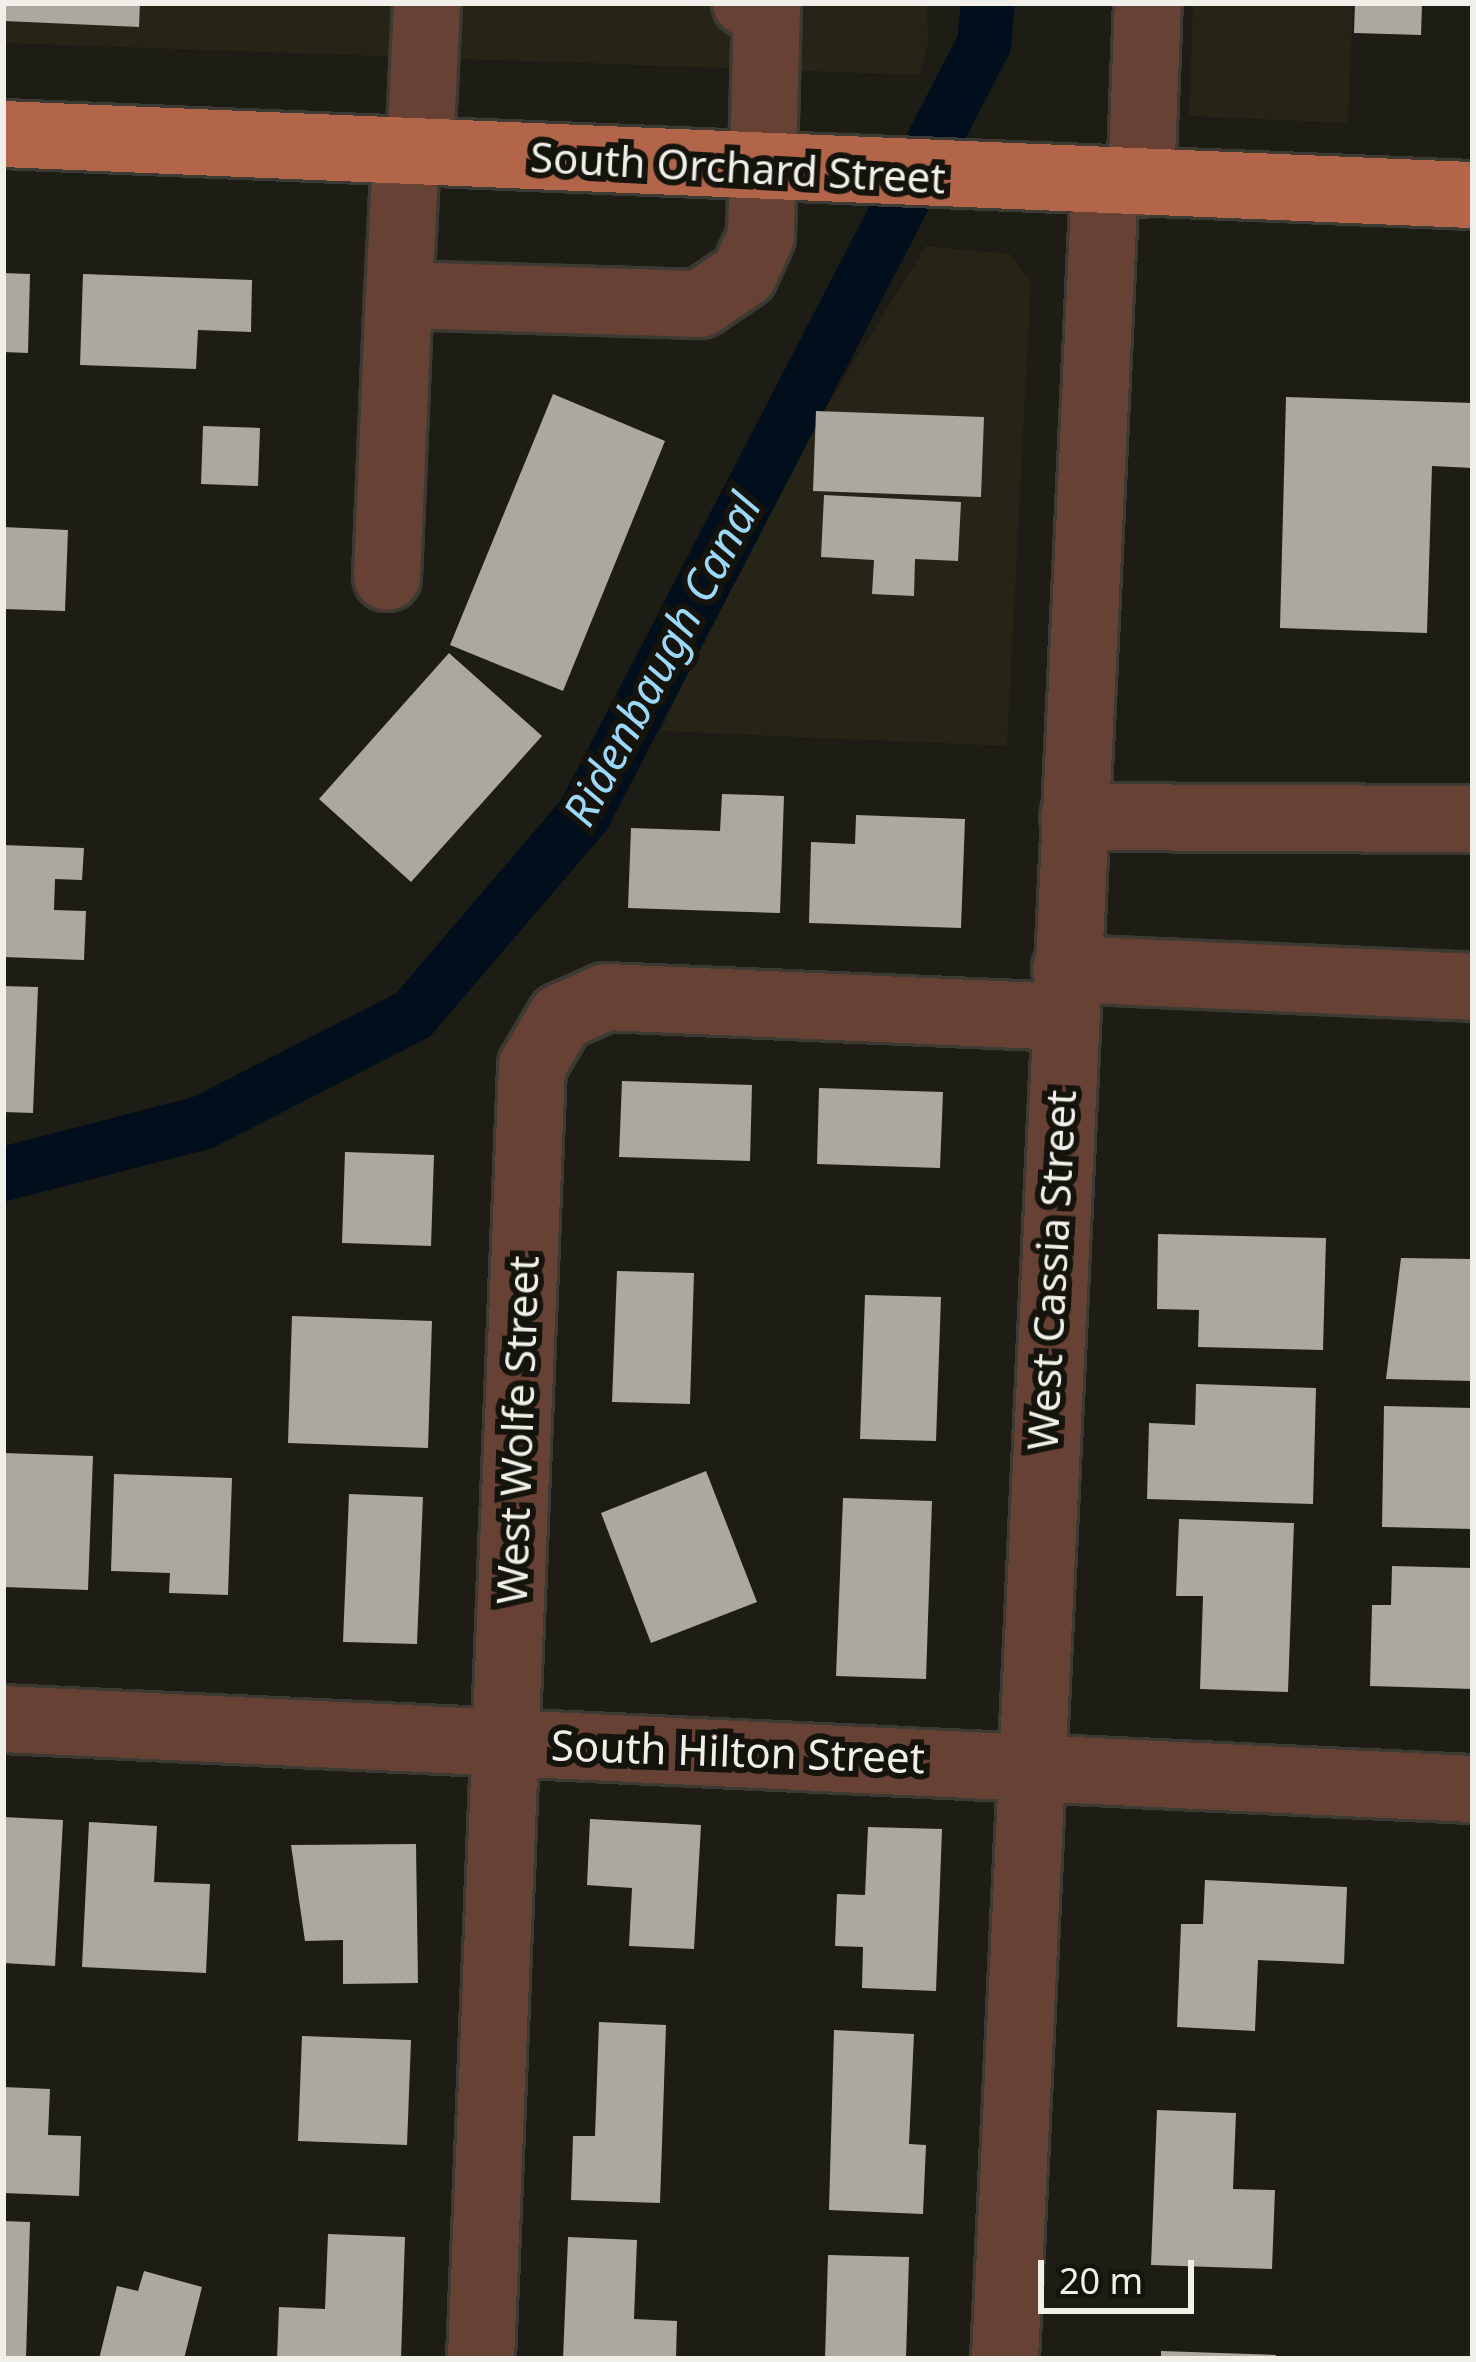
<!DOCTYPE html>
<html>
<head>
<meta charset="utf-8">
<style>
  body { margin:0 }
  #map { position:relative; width:1476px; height:2362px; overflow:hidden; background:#1d1c15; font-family:"Noto Sans",sans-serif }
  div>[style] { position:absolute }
  .built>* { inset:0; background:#262417 }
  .canal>* { height:54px; margin:-27px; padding:0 27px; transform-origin:27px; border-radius:27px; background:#000f1b }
  .building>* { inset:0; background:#aaa89f }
  .roads { filter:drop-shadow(3px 0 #3b3a33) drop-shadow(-3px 0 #3b3a33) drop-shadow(0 3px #3b3a33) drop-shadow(0 -3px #3b3a33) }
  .minor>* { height:66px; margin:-33px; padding:0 33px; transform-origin:33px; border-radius:33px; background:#674134 }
  .major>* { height:66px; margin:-33px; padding:0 33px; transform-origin:33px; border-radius:33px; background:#b36549 }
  span { translate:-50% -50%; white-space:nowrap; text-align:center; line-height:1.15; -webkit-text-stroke:12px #14130c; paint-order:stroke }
  .street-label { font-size:42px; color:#f0efea }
  .water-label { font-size:45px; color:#9bd9fa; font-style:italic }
  .frame { position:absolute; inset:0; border:6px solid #f0efea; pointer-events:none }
  .scale { position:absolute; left:1038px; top:2260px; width:156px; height:54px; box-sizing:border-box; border:6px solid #f0efea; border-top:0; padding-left:15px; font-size:36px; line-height:42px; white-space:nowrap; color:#f0efea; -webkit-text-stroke:9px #14130c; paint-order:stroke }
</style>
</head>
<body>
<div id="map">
  <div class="built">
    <i style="clip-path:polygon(3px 3px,927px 3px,928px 44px,920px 75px,3px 43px)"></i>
    <i style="clip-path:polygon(1193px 3px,1353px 3px,1348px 123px,1189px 116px)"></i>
    <i style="clip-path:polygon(926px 246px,1010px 254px,1031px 283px,1007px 746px,661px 731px,756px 519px)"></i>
  </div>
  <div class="canal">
    <i style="left:3px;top:1174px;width:205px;rotate:-14.4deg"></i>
    <i style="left:202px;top:1123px;width:237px;rotate:-27.1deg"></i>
    <i style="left:413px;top:1015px;width:263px;rotate:-49.5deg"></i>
    <i style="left:584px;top:815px;width:869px;rotate:-62.58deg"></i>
    <i style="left:984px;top:44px;width:41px;rotate:-84.4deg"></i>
  </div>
  <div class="building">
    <i style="clip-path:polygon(4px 3px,140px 3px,139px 27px,4px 21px)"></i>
    <i style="clip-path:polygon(1355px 3px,1422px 3px,1421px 35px,1354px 33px)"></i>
    <i style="clip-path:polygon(3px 273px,30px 274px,28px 353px,3px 352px)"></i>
    <i style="clip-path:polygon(83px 274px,252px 280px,251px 332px,198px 330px,196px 369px,80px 365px)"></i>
    <i style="clip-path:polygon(553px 394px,665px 441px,563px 691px,450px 645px)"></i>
    <i style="clip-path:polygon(1286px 397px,1473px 403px,1473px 468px,1432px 466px,1427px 633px,1280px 628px)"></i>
    <i style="clip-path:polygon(816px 411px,984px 417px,981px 497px,813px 491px)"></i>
    <i style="clip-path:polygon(203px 426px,260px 428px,258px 486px,201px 484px)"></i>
    <i style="clip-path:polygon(824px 495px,961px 502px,958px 561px,915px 559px,914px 596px,872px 594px,874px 560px,821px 557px)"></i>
    <i style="clip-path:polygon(3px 527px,68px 530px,65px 611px,3px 609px)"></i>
    <i style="clip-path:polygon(449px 653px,542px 736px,411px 882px,319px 799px)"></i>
    <i style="clip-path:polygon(722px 794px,784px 796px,780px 913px,628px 908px,631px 828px,720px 831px)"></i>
    <i style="clip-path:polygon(856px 815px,965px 819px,961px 928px,809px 923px,811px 842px,855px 844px)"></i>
    <i style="clip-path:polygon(3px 845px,84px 848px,82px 880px,55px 879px,54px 910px,86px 911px,84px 960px,3px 957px)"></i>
    <i style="clip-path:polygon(3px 986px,38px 987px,33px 1113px,3px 1112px)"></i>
    <i style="clip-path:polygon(622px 1081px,752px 1085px,750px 1161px,619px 1157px)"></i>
    <i style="clip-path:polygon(819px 1088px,943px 1092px,940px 1168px,817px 1164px)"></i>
    <i style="clip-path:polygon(345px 1152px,434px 1155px,431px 1246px,342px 1243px)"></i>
    <i style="clip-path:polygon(1158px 1234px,1326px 1238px,1323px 1350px,1198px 1347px,1199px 1310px,1157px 1309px)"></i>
    <i style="clip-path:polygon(1401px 1258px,1473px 1259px,1473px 1381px,1386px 1379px)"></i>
    <i style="clip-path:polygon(617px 1271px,694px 1273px,690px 1404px,612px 1402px)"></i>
    <i style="clip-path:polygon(865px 1295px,941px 1297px,936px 1441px,860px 1439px)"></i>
    <i style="clip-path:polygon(292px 1316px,432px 1321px,428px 1448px,288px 1443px)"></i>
    <i style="clip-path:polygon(1196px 1384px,1316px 1388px,1313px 1504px,1147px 1499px,1149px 1423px,1195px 1425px)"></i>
    <i style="clip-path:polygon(1384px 1406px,1473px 1408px,1473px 1529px,1382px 1527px)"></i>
    <i style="clip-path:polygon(3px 1453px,93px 1456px,88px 1590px,3px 1587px)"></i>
    <i style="clip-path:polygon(706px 1471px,757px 1602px,651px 1643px,601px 1513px)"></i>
    <i style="clip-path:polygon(114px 1474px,232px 1478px,228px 1595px,169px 1593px,170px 1573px,111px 1571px)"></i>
    <i style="clip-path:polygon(349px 1494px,423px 1497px,417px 1644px,343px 1642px)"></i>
    <i style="clip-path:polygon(843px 1498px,932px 1501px,926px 1679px,836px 1676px)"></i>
    <i style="clip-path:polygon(1179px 1519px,1294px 1523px,1288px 1692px,1200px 1689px,1203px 1596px,1176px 1596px)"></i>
    <i style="clip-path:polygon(1392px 1566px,1473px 1568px,1473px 1689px,1370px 1686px,1372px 1605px,1391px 1605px)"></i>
    <i style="clip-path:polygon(3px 1817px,63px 1820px,55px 1966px,3px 1963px)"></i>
    <i style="clip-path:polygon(590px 1819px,701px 1825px,694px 1949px,629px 1946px,632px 1888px,587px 1885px)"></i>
    <i style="clip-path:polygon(89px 1822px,157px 1826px,154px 1882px,210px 1884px,206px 1973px,82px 1967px)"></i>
    <i style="clip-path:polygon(868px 1827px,942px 1829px,936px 1991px,862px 1988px,863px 1947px,835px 1946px,837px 1894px,865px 1895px)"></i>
    <i style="clip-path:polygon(416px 1844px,418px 1983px,343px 1984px,343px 1940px,305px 1941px,291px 1845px)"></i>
    <i style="clip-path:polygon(1205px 1880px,1347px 1887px,1344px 1964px,1258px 1960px,1255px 2031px,1177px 2027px,1181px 1924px,1203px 1924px)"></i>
    <i style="clip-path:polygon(599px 2022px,666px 2025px,660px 2203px,571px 2200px,573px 2136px,595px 2136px)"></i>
    <i style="clip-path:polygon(834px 2030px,914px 2034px,909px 2144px,926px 2145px,923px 2214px,829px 2210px)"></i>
    <i style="clip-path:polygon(302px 2036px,411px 2040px,407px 2145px,298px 2141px)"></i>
    <i style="clip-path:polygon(3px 2087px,50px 2089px,48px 2135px,81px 2136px,79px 2196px,3px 2193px)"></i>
    <i style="clip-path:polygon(1157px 2110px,1236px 2113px,1233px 2189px,1275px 2190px,1272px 2269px,1151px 2265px)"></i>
    <i style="clip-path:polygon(3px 2221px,30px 2222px,26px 2359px,3px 2359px)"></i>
    <i style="clip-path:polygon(328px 2234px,405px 2237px,401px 2359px,277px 2359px,279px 2307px,325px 2309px)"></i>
    <i style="clip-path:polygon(568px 2237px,637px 2240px,634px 2319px,677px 2321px,676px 2359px,563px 2359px)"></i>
    <i style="clip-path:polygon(828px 2255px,909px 2257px,906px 2359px,825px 2359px)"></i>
    <i style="clip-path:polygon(144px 2271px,202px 2287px,184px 2359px,99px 2359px,117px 2286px,138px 2291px)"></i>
    <i style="clip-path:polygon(1161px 2351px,1276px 2355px,1276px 2359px,1161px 2359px)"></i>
  </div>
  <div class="roads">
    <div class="minor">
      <i style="left:420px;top:152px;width:149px;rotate:-87.3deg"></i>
      <i style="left:406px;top:153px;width:142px;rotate:92.8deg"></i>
      <i style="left:399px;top:295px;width:301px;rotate:1.7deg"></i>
      <i style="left:700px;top:304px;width:53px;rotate:-34.3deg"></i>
      <i style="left:744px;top:274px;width:42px;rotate:-65.9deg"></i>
      <i style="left:761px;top:236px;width:232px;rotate:-88.5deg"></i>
      <i style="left:767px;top:4px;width:21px;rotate:-177deg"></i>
      <i style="left:1141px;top:183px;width:180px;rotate:-87.8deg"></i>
      <i style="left:387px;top:577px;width:282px;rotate:-87.6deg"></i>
      <i style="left:1074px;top:817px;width:399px;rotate:0.3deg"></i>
      <i style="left:1066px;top:969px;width:407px;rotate:2.5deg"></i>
      <i style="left:3px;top:1719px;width:1472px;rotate:2.73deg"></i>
      <i style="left:481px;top:2359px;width:1294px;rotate:-87.74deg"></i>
      <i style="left:532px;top:1066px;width:57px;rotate:-59.4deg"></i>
      <i style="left:561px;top:1017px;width:49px;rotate:-24deg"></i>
      <i style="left:606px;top:997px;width:459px;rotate:2.5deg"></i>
      <i style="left:1005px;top:2359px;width:2179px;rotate:-87.37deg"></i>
    </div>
    <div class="major">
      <i style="left:3px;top:134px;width:1471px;rotate:2.38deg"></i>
    </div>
  </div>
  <div class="street-label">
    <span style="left:738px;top:167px;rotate:3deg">South Orchard Street</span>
    <span style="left:1051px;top:1270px;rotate:-87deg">West Cassia Street</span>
    <span style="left:517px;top:1430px;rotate:-88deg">West Wolfe Street</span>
    <span style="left:738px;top:1751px;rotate:2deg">South Hilton Street</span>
  </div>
  <div class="water-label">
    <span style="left:661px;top:659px;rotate:-62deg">Ridenbaugh Canal</span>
  </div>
  <div class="frame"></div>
  <div class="scale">20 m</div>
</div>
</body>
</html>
